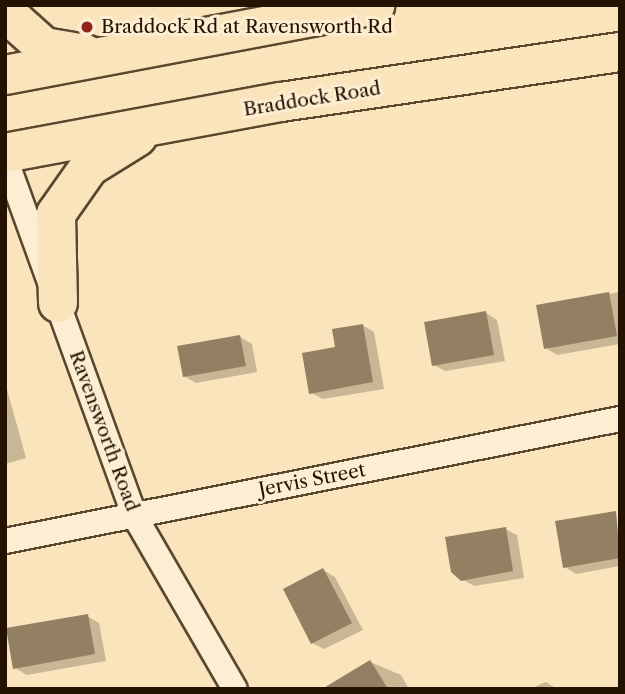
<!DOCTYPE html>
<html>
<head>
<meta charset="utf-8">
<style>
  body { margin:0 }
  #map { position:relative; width:625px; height:694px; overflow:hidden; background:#fae4bb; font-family:"Libre Caslon Text",serif }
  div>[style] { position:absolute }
  .shadow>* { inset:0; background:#0003 }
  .building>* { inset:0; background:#938062 }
  .roads { filter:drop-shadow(2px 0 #5a4730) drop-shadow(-2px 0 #5a4730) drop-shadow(0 2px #5a4730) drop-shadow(0 -2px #5a4730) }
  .minor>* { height:24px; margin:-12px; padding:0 12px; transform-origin:12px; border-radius:12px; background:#fcedd3 }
  .primary>* { height:38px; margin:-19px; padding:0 19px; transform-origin:19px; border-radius:19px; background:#fae4bb }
  .dots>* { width:19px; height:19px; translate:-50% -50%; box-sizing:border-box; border:4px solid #fcedd3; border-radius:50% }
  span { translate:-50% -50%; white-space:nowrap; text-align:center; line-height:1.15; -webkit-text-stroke:6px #fcedd3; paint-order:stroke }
  .poi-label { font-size:19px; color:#241301 }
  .left { translate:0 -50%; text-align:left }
  .street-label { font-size:19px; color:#241301 }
  .frame { position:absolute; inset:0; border:7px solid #241301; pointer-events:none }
</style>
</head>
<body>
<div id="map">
  <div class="shadow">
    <i style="clip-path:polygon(620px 292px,620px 344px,557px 355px,546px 348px,538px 307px)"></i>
    <i style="clip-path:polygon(486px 313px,497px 320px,505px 361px,445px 371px,434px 365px)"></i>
    <i style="clip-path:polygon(362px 325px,374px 332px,384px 389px,323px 399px,311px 393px)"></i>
    <i style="clip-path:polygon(240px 337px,252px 344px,257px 372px,196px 383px,184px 376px)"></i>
    <i style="clip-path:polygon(5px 382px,26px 458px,5px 464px)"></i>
    <i style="clip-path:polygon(616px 513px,620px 566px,576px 574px,565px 567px)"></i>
    <i style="clip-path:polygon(505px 529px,517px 535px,524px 578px,474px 586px,462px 579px)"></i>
    <i style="clip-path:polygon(323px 570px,335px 577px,363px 630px,324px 649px,312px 643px)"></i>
    <i style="clip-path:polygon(87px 616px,99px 623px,106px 661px,27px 675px,15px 668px)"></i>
    <i style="clip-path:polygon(370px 662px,401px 675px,409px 689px,338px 689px)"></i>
    <i style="clip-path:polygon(546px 682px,557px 689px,530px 689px)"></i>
  </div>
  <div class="building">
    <i style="clip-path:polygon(609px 292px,617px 336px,544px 349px,536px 305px)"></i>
    <i style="clip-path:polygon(486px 311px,494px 355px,432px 366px,424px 322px)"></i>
    <i style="clip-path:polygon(363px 324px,373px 382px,309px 394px,302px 353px,335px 347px,332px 329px)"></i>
    <i style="clip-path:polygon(240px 335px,246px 366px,183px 377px,177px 346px)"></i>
    <i style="clip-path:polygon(616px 511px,620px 558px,563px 568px,555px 521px)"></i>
    <i style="clip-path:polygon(506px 527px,513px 571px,461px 581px,451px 572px,445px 537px)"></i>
    <i style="clip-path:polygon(323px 568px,352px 623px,311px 644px,283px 589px)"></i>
    <i style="clip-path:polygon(88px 614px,95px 654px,13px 669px,6px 628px)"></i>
    <i style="clip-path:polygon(370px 660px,388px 689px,322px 689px)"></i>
  </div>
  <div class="roads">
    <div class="minor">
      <i style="left:5px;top:158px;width:380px;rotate:70.1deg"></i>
      <i style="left:134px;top:515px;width:201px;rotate:59.9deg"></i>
      <i style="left:5px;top:541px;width:627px;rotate:-11.22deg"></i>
    </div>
    <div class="primary">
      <i style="left:5px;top:12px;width:52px;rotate:41.9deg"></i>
      <i style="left:44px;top:47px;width:42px;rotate:9.7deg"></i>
      <i style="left:5px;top:75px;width:377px;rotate:-10.7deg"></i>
      <i style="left:5px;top:153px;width:281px;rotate:-10.5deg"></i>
      <i style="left:281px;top:102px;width:343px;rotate:-8.4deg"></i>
      <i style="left:58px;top:303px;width:89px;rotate:-91.3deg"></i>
      <i style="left:56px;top:214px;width:57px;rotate:-54.9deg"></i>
      <i style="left:89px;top:167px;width:57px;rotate:-32deg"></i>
    </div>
  </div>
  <div class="dots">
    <i style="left:87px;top:27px;background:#8f2418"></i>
  </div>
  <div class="poi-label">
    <span class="left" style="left:101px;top:27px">Braddock Rd at Ravensworth Rd</span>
  </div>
  <div class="street-label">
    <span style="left:312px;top:99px;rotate:-9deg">Braddock Road</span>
    <span style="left:104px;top:431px;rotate:70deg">Ravensworth Road</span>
    <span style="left:312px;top:480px;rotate:-11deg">Jervis Street</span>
  </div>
  <div class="frame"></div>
</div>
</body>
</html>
